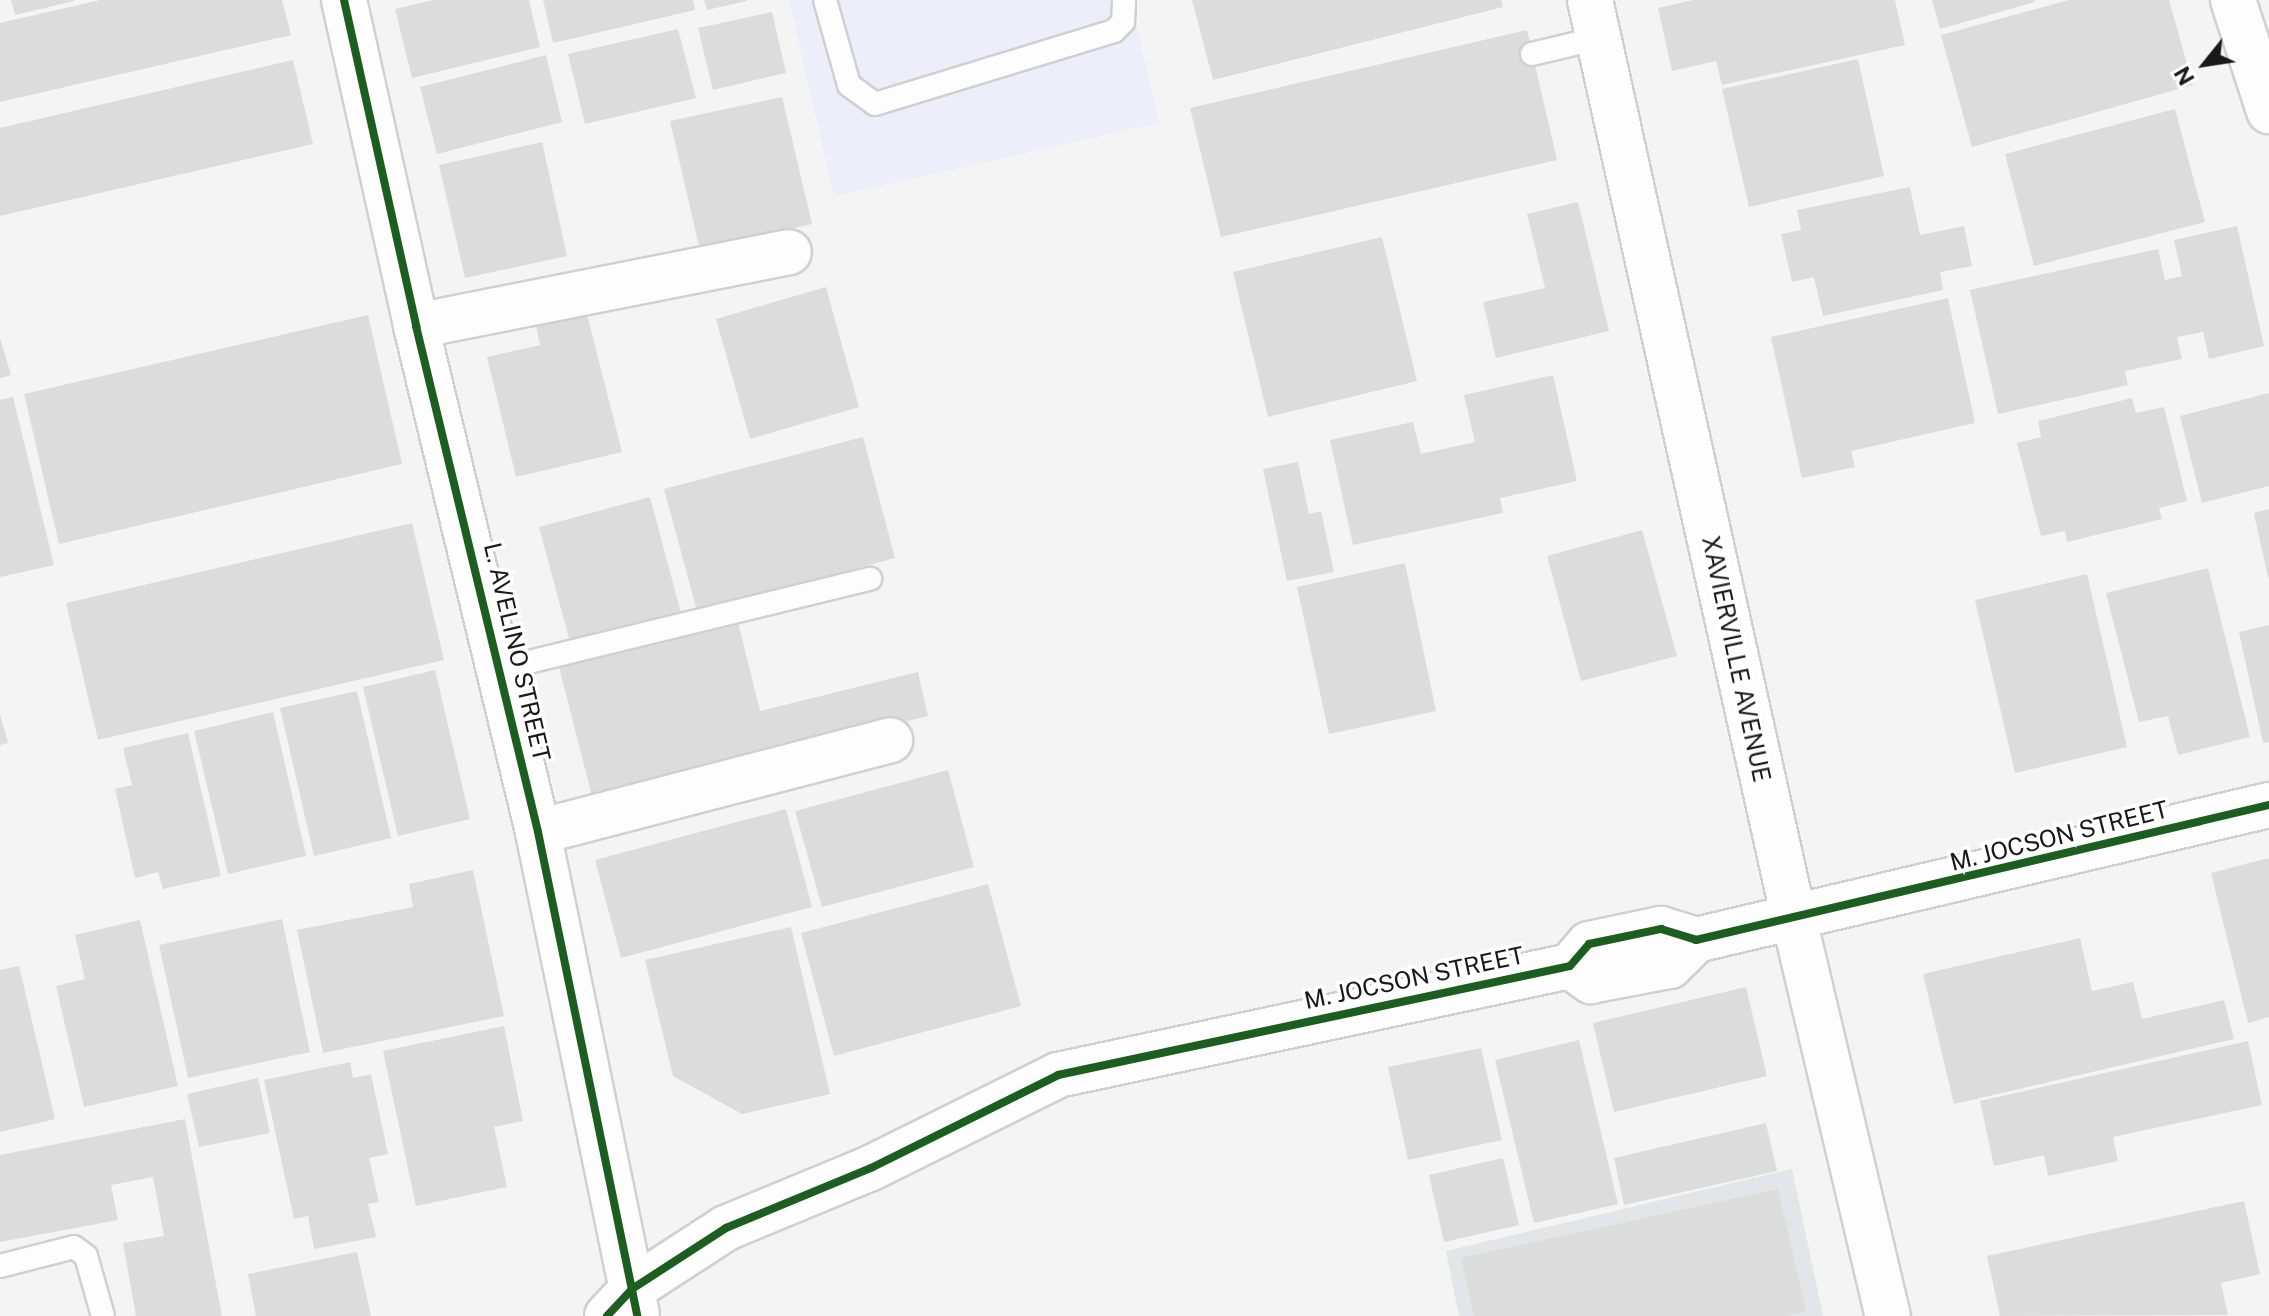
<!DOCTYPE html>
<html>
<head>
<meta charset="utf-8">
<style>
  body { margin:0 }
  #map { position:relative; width:2269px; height:1316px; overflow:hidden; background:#f4f4f5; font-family:"Public Sans",sans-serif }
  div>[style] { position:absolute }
  .industrial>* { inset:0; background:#eeedfa }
  .built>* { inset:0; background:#e3e5e9 }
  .building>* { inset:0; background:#dcdcdc }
  .roads { filter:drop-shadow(2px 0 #d0d0d1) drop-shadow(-2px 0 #d0d0d1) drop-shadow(0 2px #d0d0d1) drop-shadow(0 -2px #d0d0d1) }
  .service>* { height:22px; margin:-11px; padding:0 11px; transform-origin:11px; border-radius:11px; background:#fdfdfe }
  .minor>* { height:44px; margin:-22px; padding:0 22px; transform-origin:22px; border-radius:22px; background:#fdfdfe }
  .secondary>* { height:44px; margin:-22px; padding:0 22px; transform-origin:22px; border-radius:22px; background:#fdfdfe }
  .cycleway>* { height:8px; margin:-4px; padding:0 4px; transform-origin:4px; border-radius:4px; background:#1b5e20 }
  span { translate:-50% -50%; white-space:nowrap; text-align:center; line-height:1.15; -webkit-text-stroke:7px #fff; paint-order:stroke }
  .street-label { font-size:24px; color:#19191a }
  .north { position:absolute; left:2165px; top:24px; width:80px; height:80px; -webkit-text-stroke:6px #fff; paint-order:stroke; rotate:240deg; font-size:22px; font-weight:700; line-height:32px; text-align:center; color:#19191a }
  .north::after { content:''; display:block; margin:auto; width:28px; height:36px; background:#19191a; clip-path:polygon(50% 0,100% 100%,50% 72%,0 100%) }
</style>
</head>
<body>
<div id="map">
  <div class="industrial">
    <i style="clip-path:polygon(789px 0,1131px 0,1159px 123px,834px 196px)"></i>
  </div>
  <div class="built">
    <i style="clip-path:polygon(1792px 1169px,1823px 1316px,1459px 1316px,1446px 1251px)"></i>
  </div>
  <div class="building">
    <i style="clip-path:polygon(11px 0,73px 0,74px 1px,15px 15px)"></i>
    <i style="clip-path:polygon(100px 0,282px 0,291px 35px,0 102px,0 23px)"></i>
    <i style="clip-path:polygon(433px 0,529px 0,540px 47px,412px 78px,395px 9px)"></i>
    <i style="clip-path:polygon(543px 0,693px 0,695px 10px,553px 43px)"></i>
    <i style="clip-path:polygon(704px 0,746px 0,747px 1px,707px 10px)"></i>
    <i style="clip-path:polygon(1192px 0,1501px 0,1503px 7px,1213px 80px)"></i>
    <i style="clip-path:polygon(1693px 0,1895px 0,1905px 45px,1722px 85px,1716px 61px,1672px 71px,1658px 8px)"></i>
    <i style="clip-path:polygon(1932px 0,2034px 0,2035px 2px,1940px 29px)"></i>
    <i style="clip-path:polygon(2069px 0,2169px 0,2193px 85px,1972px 147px,1941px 35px)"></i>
    <i style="clip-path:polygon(772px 12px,786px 73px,713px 90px,698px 28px)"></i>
    <i style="clip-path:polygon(678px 29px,696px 98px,585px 124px,568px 54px)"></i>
    <i style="clip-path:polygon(1527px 30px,1557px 160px,1221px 237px,1190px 108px)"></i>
    <i style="clip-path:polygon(546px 55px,562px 122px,437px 154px,420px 87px)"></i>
    <i style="clip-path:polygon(1858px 59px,1884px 176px,1749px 207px,1722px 89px)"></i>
    <i style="clip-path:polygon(293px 60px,313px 144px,0 216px,0 128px)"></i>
    <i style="clip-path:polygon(782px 97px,812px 224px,700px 250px,670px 121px)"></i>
    <i style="clip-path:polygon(2175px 109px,2205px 222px,2034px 266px,2005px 154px)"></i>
    <i style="clip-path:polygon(542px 142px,567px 256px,465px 278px,439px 165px)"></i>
    <i style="clip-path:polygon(1910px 187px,1920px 235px,1964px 226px,1972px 266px,1940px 272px,1943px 290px,1823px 316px,1814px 277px,1792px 282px,1781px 234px,1801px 230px,1797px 210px)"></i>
    <i style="clip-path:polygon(1578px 202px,1609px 331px,1496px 358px,1483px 302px,1545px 288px,1527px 214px)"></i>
    <i style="clip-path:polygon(2237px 226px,2264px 346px,2209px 359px,2203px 332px,2177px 337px,2182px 359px,2125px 371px,2128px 385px,1998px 414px,1970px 290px,2158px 249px,2165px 280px,2182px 276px,2174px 240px)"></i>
    <i style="clip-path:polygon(1382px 237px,1417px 381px,1268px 417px,1233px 272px)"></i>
    <i style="clip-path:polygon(826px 287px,859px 407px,750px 439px,716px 319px)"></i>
    <i style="clip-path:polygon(1948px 298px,1975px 423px,1851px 451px,1855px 467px,1802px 478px,1771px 337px)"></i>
    <i style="clip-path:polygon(587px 314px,622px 452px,516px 477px,487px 357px,540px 345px,536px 327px)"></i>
    <i style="clip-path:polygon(368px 315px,402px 464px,59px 544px,24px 394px)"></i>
    <i style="clip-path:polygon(0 338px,11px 375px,0 378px)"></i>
    <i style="clip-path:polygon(1553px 375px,1577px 481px,1500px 498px,1503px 513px,1353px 545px,1330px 440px,1413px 422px,1421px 454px,1475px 442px,1464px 395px)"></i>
    <i style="clip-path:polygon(2269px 393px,2269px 486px,2202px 503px,2180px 416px)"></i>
    <i style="clip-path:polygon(13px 397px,54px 565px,0 577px,0 400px)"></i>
    <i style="clip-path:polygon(2132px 398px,2136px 413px,2164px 407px,2187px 501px,2159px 508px,2162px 519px,2067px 542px,2065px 531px,2041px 536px,2017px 443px,2041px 437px,2038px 421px)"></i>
    <i style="clip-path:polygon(863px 437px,895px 558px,697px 611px,664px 489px)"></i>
    <i style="clip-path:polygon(1298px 462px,1309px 514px,1321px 511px,1334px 572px,1287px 581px,1263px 469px)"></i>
    <i style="clip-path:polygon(650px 497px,681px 613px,570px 642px,539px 527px)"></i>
    <i style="clip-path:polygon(2269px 509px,2269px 578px,2268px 578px,2254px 513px)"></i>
    <i style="clip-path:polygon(412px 523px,444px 660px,98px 740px,66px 603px)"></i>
    <i style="clip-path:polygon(1642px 530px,1677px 656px,1581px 681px,1547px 556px)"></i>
    <i style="clip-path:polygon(1405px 563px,1436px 711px,1329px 734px,1297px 587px)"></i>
    <i style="clip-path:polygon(2208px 568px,2250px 737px,2178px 755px,2168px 716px,2139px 722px,2106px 593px)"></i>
    <i style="clip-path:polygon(2087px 574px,2127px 747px,2015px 773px,1975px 600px)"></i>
    <i style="clip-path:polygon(738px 622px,760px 711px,918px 672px,928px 716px,593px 800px,559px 667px)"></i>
    <i style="clip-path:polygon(2269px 625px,2269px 742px,2263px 743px,2239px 632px)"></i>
    <i style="clip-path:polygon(435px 670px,470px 819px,398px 836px,363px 687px)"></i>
    <i style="clip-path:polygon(357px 691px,391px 838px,314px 856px,280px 708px)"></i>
    <i style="clip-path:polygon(273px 712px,306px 856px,228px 874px,194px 731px)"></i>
    <i style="clip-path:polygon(0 714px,8px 743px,0 745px)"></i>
    <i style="clip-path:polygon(188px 733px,221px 876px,163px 889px,158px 872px,135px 878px,115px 789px,132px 785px,123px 748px)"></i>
    <i style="clip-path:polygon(948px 770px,974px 867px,822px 907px,795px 811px)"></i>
    <i style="clip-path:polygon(786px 809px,812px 907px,621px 958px,595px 860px)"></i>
    <i style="clip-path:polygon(2269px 858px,2269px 1017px,2248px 1023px,2211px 873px)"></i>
    <i style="clip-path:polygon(473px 870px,504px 1016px,323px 1053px,297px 930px,413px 907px,409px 884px)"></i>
    <i style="clip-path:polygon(988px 884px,1021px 1006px,834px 1056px,801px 933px)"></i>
    <i style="clip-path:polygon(282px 919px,310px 1052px,188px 1078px,159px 945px)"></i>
    <i style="clip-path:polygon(140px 920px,178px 1086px,84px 1107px,56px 986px,85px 979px,75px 935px)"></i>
    <i style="clip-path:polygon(791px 927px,830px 1094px,742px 1114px,673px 1076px,645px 960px)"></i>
    <i style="clip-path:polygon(2080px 938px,2092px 991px,2133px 982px,2142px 1019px,2224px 1000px,2234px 1039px,1954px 1104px,1923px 974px)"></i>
    <i style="clip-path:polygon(19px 966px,55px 1119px,0 1132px,0 970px)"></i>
    <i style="clip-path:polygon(1746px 987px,1767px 1076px,1614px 1112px,1593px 1023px)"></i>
    <i style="clip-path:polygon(504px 1026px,523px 1121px,494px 1127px,507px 1187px,416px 1206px,383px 1051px)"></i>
    <i style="clip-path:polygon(1579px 1040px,1618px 1204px,1534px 1223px,1495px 1060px)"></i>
    <i style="clip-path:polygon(2248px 1041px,2262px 1105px,2113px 1137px,2118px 1161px,2048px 1176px,2044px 1155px,1994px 1166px,1980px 1101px)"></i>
    <i style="clip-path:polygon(1481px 1048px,1502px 1140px,1408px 1160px,1388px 1067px)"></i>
    <i style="clip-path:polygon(350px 1062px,353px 1078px,371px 1074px,388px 1154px,369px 1158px,379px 1202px,368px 1204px,376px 1237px,314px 1249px,308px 1216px,294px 1219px,264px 1080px)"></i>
    <i style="clip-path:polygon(258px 1078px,270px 1133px,199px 1147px,187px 1094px)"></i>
    <i style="clip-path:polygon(185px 1119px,222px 1316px,136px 1316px,123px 1243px,164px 1236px,153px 1177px,111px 1185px,118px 1220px,0 1242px,0 1155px)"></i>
    <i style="clip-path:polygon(1766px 1123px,1777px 1171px,1624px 1205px,1614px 1158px)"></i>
    <i style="clip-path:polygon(1503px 1158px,1519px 1225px,1444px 1242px,1429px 1175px)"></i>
    <i style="clip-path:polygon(1778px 1189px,1806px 1311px,1786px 1316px,1474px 1316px,1461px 1258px)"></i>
    <i style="clip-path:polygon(2244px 1201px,2260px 1274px,2221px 1283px,2228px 1315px,2000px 1316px,1987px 1256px)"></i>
    <i style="clip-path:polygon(357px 1252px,371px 1316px,256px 1316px,248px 1274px)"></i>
  </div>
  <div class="roads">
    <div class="service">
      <i style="left:825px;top:0;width:88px;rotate:74.2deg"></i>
      <i style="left:849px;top:85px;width:32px;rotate:36deg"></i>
      <i style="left:875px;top:104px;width:250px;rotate:-17deg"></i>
      <i style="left:1114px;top:31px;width:13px;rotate:-45deg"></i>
      <i style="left:1123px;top:22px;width:22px;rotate:-87deg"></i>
      <i style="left:1532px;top:54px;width:69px;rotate:-13.4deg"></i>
      <i style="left:500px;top:669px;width:381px;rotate:-13.7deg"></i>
      <i style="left:0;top:1266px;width:76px;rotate:-14.4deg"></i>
      <i style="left:74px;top:1247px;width:15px;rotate:37deg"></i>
      <i style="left:86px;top:1256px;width:62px;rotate:74.2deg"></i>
    </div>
    <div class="minor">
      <i style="left:344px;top:0;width:334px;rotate:77.5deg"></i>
      <i style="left:416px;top:326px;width:520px;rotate:76.44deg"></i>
      <i style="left:538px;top:832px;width:491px;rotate:78.4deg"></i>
      <i style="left:2233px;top:0;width:117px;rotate:72deg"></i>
      <i style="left:416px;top:326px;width:380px;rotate:-11.2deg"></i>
      <i style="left:538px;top:832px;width:364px;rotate:-14.6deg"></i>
      <i style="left:1570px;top:966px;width:26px;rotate:36deg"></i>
      <i style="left:1591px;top:981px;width:80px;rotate:-10.8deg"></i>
      <i style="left:1670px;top:966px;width:37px;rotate:-45deg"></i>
      <i style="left:607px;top:1316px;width:37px;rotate:-47deg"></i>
      <i style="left:632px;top:1289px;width:112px;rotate:-33deg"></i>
      <i style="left:726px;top:1228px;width:157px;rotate:-22.5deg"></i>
      <i style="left:871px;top:1168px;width:209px;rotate:-26.4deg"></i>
      <i style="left:1058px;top:1075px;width:523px;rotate:-12.02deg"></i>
      <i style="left:1570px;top:966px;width:29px;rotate:-49deg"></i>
      <i style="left:1589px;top:944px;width:74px;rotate:-11.8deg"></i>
      <i style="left:1661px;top:929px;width:37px;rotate:17deg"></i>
      <i style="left:1696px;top:940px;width:589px;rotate:-13.26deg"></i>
    </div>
    <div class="secondary">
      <i style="left:1590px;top:0;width:941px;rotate:77.48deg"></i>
      <i style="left:1794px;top:919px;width:408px;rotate:76.7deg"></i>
    </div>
  </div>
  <div class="cycleway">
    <i style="left:344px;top:0;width:334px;rotate:77.5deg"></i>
    <i style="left:416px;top:326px;width:520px;rotate:76.44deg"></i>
    <i style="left:538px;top:832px;width:494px;rotate:78.4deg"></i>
    <i style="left:607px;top:1316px;width:37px;rotate:-47deg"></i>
    <i style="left:632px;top:1289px;width:112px;rotate:-33deg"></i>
    <i style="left:726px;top:1228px;width:157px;rotate:-22.5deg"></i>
    <i style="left:871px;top:1168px;width:209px;rotate:-26.4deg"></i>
    <i style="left:1058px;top:1075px;width:523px;rotate:-12.02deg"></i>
    <i style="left:1570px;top:966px;width:29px;rotate:-49deg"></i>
    <i style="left:1589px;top:944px;width:74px;rotate:-11.8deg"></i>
    <i style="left:1661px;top:929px;width:37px;rotate:17deg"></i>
    <i style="left:1696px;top:940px;width:589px;rotate:-13.26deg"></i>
  </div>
  <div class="street-label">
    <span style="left:517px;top:652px;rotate:77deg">L. AVELINO STREET</span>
    <span style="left:1736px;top:659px;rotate:78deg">XAVIERVILLE AVENUE</span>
    <span style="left:2059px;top:836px;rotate:-14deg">M. JOCSON STREET</span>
    <span style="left:1414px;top:978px;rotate:-12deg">M. JOCSON STREET</span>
  </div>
  <div class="north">N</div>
</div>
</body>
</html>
